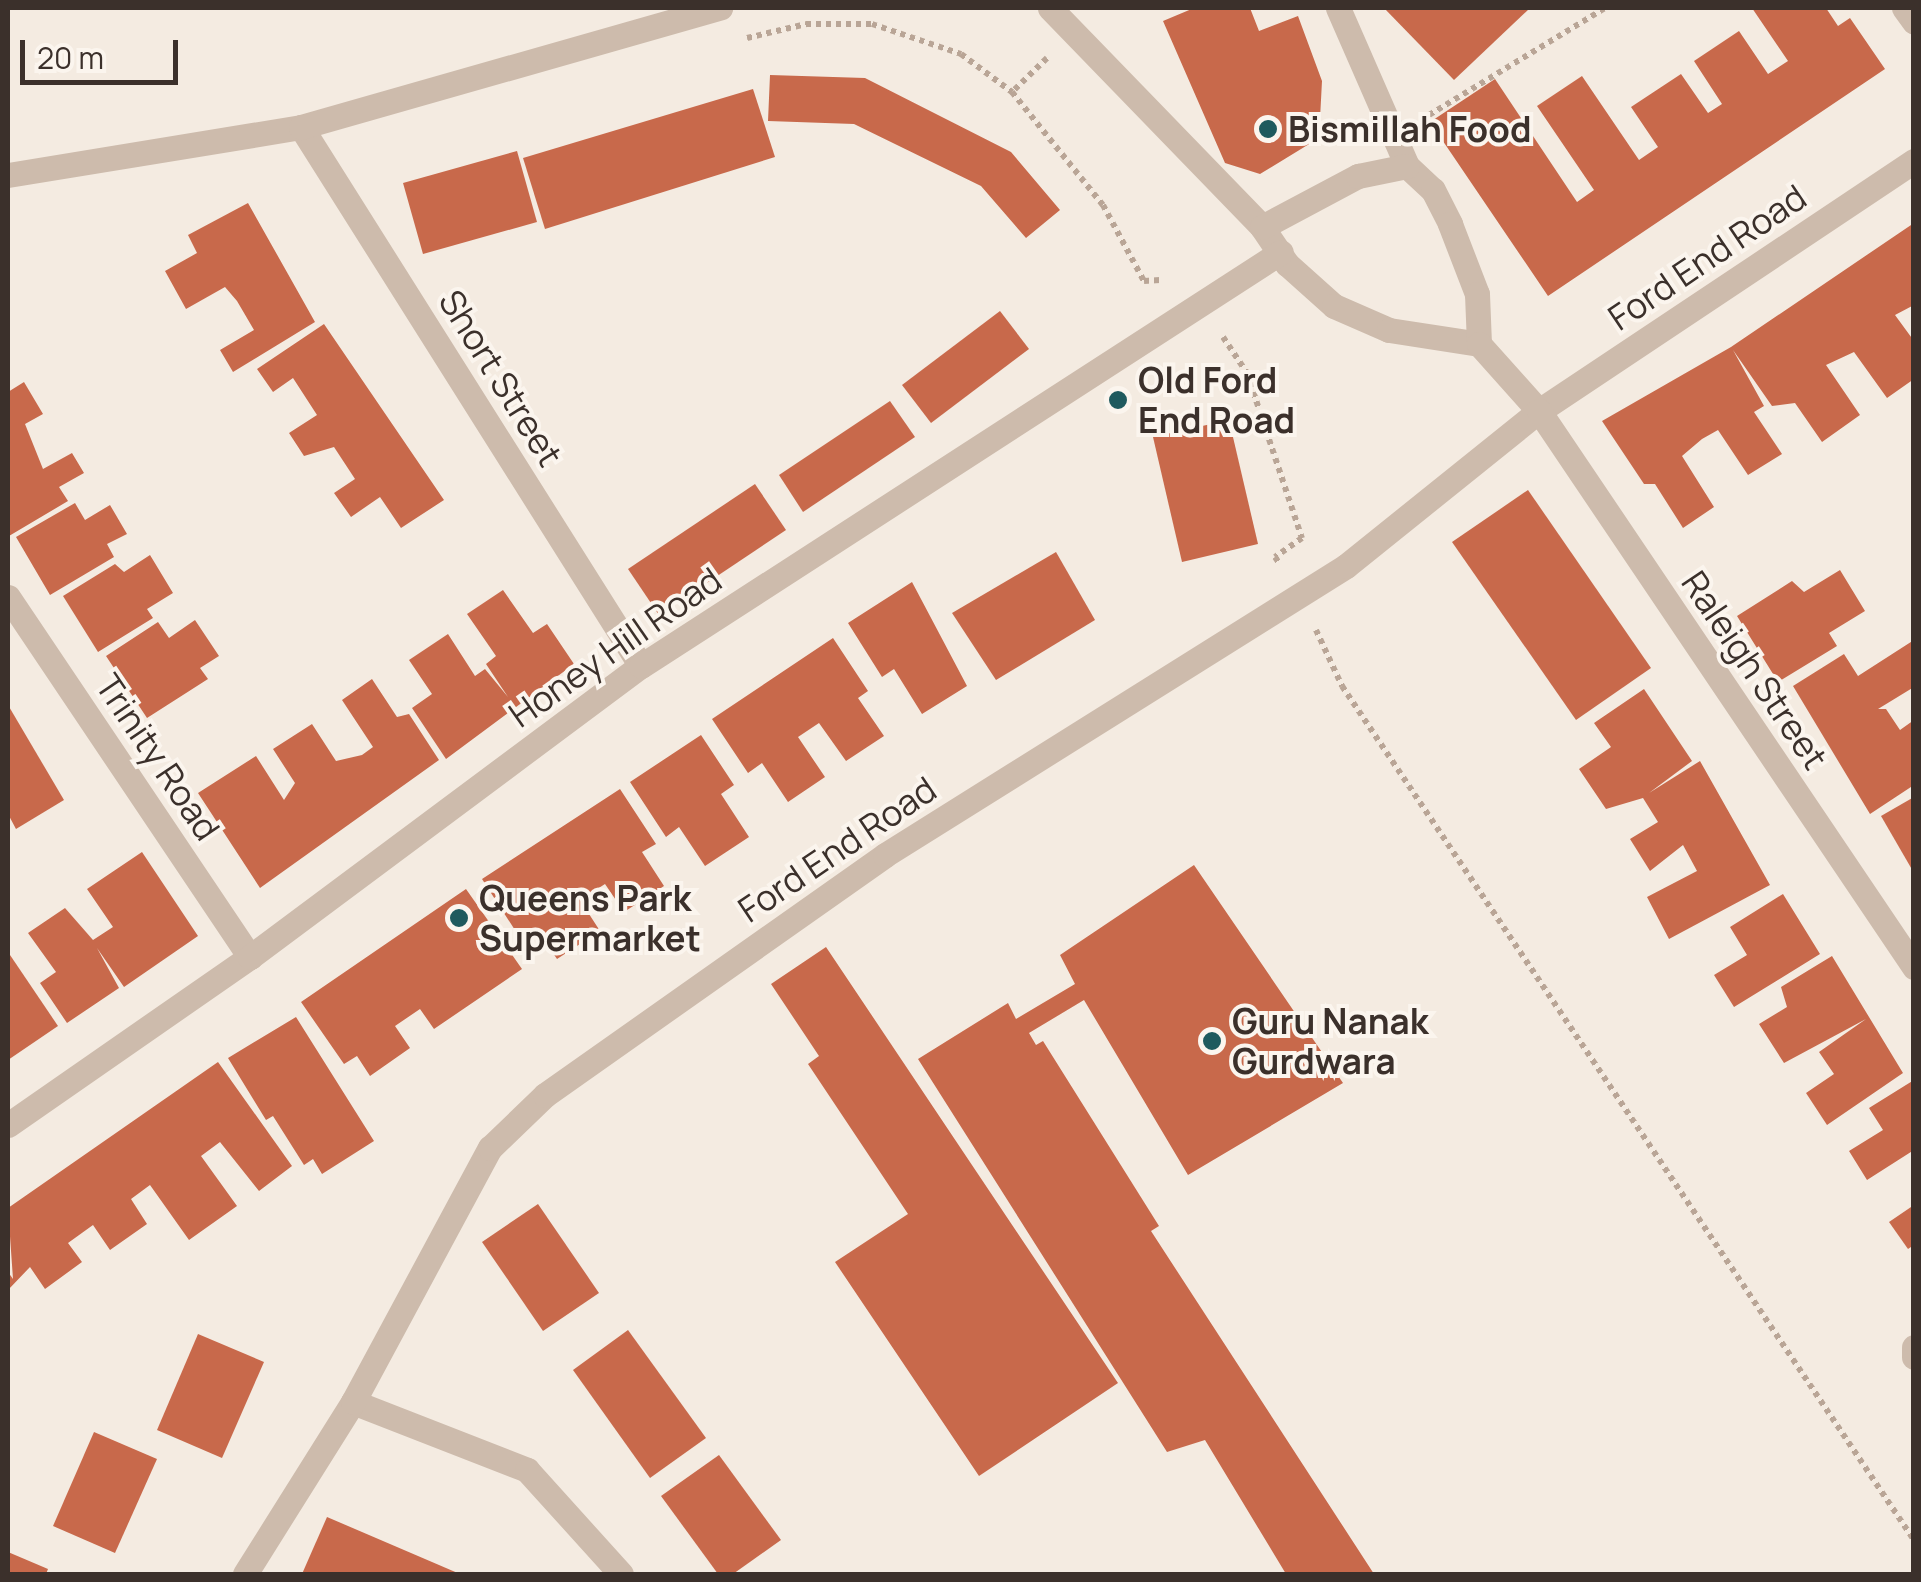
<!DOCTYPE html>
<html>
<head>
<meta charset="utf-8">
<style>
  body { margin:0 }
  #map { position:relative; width:1921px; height:1582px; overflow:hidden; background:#f4ebe1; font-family:Manrope,sans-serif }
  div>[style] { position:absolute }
  .building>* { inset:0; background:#c8694b }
  .path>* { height:6px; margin-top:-3px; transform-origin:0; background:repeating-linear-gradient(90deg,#b9a596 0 5px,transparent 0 10px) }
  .lane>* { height:25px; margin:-12.5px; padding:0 12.5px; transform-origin:12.5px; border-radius:12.5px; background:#cdbbac }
  .street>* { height:25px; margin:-12.5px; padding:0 12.5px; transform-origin:12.5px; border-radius:12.5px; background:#cdbbac }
  .dots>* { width:28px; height:28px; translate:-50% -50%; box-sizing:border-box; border:5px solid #fbf5ee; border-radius:50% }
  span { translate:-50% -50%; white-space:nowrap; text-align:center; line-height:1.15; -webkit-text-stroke:8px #fbf5ee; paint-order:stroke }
  .poi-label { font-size:35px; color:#3b302b; font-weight:700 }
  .left { translate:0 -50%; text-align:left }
  .street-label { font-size:35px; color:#3b302b }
  .frame { position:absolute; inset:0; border:10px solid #3b302b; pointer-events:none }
  .scale { position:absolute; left:20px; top:40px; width:158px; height:45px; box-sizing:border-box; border:5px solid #3b302b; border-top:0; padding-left:12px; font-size:30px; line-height:35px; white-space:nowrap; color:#3b302b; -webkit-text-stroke:8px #fbf5ee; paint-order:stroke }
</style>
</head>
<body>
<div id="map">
  <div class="building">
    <i style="clip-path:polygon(1194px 8px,1250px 8px,1259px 31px,1298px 16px,1322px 81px,1319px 138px,1260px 174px,1225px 163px,1163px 21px)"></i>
    <i style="clip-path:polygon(1384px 8px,1530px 8px,1454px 80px)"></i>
    <i style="clip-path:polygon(1752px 8px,1826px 8px,1838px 26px,1850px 18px,1885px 69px,1548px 296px,1430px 122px,1495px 79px,1577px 202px,1594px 190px,1537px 106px,1582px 76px,1639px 160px,1658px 147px,1631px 107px,1681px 74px,1708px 113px,1722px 104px,1694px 61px,1739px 31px,1768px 74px,1788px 61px)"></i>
    <i style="clip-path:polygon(770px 75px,865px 78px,1011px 152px,1060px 210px,1026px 238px,981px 186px,854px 124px,768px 121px)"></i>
    <i style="clip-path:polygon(753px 89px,775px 157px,545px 229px,523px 158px)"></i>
    <i style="clip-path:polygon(517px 151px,537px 222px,423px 254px,403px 183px)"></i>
    <i style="clip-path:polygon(248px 203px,315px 322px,233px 372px,220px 350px,254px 330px,237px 301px,225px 287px,186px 309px,165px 271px,197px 253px,188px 235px)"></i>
    <i style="clip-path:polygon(1914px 223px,1914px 305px,1895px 315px,1914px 341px,1914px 379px,1887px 398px,1854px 352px,1826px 365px,1860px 415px,1822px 442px,1795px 403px,1772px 406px,1733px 350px,1764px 406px,1754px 412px,1782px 454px,1748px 475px,1718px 430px,1702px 439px,1682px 456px,1714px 507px,1683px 528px,1655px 484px,1644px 484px,1602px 421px,1731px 347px)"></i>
    <i style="clip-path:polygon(1000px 311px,1029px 349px,931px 423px,902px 385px)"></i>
    <i style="clip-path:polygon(324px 324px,444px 500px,401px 528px,380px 497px,351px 517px,334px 493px,355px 479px,334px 447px,304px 456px,289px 433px,317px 415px,293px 378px,273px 392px,257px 369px)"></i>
    <i style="clip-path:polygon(24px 382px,43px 414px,25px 424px,43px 469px,72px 453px,84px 473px,59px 487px,68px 501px,9px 536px,8px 392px)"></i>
    <i style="clip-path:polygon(890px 401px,915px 437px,803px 512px,779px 475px)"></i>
    <i style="clip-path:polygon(1229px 420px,1258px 544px,1182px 562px,1153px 437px)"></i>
    <i style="clip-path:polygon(755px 484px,786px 530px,659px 615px,628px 569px)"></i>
    <i style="clip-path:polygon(1528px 490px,1651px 668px,1576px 720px,1452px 542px)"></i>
    <i style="clip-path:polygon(75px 503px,85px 520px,110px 505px,127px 534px,107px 544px,114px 557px,50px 595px,16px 537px)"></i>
    <i style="clip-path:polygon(1056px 552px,1095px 620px,996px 680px,952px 613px)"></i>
    <i style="clip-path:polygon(150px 555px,173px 593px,147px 609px,153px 618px,98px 652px,63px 596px,115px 564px,124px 572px)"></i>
    <i style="clip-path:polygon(1840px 570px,1865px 611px,1829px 633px,1837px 646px,1778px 682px,1737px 616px,1792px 581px,1804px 592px)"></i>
    <i style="clip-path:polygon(912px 582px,967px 686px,922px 714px,894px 669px,882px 677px,848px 623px)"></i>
    <i style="clip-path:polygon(503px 590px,533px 633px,547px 624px,574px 664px,446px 759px,412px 708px,432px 694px,409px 660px,448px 634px,475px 676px,485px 669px,508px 697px,486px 664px,496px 656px,467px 614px)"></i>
    <i style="clip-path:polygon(195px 620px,219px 656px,200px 668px,208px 679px,147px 718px,106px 656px,158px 622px,169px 638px)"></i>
    <i style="clip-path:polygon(833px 638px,868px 691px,858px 698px,884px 736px,846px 761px,819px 723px,798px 737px,825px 777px,788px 802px,762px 763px,748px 773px,712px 719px)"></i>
    <i style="clip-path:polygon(1914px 640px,1914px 687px,1878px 709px,1886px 709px,1900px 730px,1914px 720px,1914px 785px,1870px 814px,1793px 686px,1844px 654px,1858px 676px)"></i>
    <i style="clip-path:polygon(372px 679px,397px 717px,409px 714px,439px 760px,260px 888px,198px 793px,256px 756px,284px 800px,295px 783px,273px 749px,312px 724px,336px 761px,362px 755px,373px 747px,342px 700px)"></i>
    <i style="clip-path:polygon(1644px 689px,1692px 761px,1649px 793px,1700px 761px,1770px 885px,1669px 939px,1647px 897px,1697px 871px,1683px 845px,1650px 871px,1630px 839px,1658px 822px,1643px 798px,1606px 809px,1579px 769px,1611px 747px,1594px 723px)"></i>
    <i style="clip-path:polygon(8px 705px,64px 800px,16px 829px,8px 814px)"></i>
    <i style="clip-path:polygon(701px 735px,734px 785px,721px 794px,749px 837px,705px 866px,679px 827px,666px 837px,630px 782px)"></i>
    <i style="clip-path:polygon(620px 789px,656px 844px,642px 852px,664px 886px,624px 912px,605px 884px,580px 900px,600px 931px,557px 959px,538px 931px,522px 941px,482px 879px)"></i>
    <i style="clip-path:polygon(1914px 797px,1914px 873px,1881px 816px)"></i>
    <i style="clip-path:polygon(142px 852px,198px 936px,124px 987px,97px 948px,119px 988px,67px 1023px,40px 983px,56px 972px,28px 933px,65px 908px,93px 940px,113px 927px,87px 889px)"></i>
    <i style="clip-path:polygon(1194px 865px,1343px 1083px,1188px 1175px,1084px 1000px,1029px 1033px,1036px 1045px,1043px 1041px,1159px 1226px,1151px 1231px,1374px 1574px,1286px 1574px,1205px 1440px,1167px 1452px,918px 1059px,1008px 1003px,1016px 1019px,1075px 984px,1060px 955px)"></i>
    <i style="clip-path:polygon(466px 889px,522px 969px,434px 1029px,420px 1009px,395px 1026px,410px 1048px,370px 1076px,357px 1056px,344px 1064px,301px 1002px)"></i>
    <i style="clip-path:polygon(1783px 894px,1820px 954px,1734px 1007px,1714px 975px,1747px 955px,1730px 927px)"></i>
    <i style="clip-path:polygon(826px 947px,1118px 1383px,979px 1476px,835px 1262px,908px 1214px,808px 1064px,819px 1056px,771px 984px)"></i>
    <i style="clip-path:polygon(8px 952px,58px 1026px,8px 1060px)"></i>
    <i style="clip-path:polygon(1832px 956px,1903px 1073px,1827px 1125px,1806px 1093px,1834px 1074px,1819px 1052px,1866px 1019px,1784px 1063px,1759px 1024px,1787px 1007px,1781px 987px)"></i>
    <i style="clip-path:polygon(296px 1017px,374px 1141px,322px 1174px,313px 1159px,304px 1165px,273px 1116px,266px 1120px,228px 1058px)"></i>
    <i style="clip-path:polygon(218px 1062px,292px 1166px,259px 1191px,220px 1142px,201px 1156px,237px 1206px,189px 1240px,150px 1185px,131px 1199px,147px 1224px,110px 1250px,93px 1225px,68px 1243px,82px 1262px,45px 1289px,30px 1267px,8px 1290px,8px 1272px,13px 1279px,8px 1208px)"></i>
    <i style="clip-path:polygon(1914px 1080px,1914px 1150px,1867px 1180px,1849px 1151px,1883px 1130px,1869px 1108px)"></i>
    <i style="clip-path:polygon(538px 1204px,599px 1293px,543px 1331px,482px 1242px)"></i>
    <i style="clip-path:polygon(1914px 1205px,1914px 1245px,1908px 1249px,1889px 1222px)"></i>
    <i style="clip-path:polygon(628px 1330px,706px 1438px,650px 1478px,573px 1370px)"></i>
    <i style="clip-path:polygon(198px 1334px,264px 1362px,222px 1458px,157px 1430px)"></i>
    <i style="clip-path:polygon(94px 1432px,157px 1459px,115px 1553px,53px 1526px)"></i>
    <i style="clip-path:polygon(719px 1455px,781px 1540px,733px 1574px,718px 1574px,661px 1496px)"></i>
    <i style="clip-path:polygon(327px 1517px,460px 1574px,302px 1574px)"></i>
    <i style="clip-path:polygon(8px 1552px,48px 1569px,46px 1574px,8px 1574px)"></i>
  </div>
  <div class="path">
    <i style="left:747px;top:38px;width:61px;rotate:-13.3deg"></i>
    <i style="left:806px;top:24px;width:66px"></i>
    <i style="left:872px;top:24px;width:94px;rotate:18.6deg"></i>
    <i style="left:961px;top:54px;width:64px;rotate:36.7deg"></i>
    <i style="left:1047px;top:58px;width:49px;rotate:135.8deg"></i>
    <i style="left:1012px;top:92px;width:145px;rotate:51.2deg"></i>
    <i style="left:1103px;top:205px;width:86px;rotate:61.7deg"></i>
    <i style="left:1144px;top:281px;width:16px;rotate:-4deg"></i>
    <i style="left:1429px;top:115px;width:206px;rotate:-31.3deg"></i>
    <i style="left:1223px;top:337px;width:43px;rotate:56.3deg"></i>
    <i style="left:1247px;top:373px;width:174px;rotate:71.6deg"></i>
    <i style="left:1302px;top:538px;width:33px;rotate:145deg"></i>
    <i style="left:1275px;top:557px;width:7px;rotate:56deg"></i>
    <i style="left:1316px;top:630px;width:62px;rotate:65.1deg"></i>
    <i style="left:1342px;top:686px;width:1028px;rotate:56.19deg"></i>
  </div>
  <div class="lane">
    <i style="left:1914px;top:1347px;width:10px;rotate:90deg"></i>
  </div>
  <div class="street">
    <i style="left:1050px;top:8px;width:305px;rotate:45.9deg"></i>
    <i style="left:1262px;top:227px;width:45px;rotate:56deg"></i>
    <i style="left:1287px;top:264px;width:63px;rotate:41.8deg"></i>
    <i style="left:1334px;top:306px;width:60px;rotate:23.6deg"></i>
    <i style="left:1389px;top:330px;width:91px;rotate:8.8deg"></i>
    <i style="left:1338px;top:8px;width:172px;rotate:66.4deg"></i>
    <i style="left:1407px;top:166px;width:35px;rotate:43deg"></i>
    <i style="left:1433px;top:190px;width:38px;rotate:63deg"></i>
    <i style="left:1450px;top:224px;width:75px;rotate:68.9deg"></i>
    <i style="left:1477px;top:294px;width:50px;rotate:87.7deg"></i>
    <i style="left:1904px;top:8px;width:17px;rotate:54deg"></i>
    <i style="left:301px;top:127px;width:637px;rotate:57.76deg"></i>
    <i style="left:8px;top:175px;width:297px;rotate:-9.3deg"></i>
    <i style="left:301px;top:127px;width:436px;rotate:-15.9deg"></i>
    <i style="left:1262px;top:227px;width:109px;rotate:-28deg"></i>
    <i style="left:1358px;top:176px;width:50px;rotate:-11.5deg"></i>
    <i style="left:1479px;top:344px;width:90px;rotate:48.2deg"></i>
    <i style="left:1539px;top:411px;width:451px;rotate:-33.7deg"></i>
    <i style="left:8px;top:597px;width:434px;rotate:56.1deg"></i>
    <i style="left:8px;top:1125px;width:295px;rotate:-34.8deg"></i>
    <i style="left:250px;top:957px;width:487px;rotate:-36.7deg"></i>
    <i style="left:641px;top:666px;width:762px;rotate:-32.9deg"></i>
    <i style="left:353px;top:1402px;width:187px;rotate:21.3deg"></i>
    <i style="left:527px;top:1470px;width:140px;rotate:47.9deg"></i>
    <i style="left:245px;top:1574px;width:203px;rotate:-57.9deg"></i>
    <i style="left:353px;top:1402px;width:289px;rotate:-61.7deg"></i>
    <i style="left:490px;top:1148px;width:76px;rotate:-43.9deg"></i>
    <i style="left:545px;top:1095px;width:416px;rotate:-35.2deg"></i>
    <i style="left:885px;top:855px;width:544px;rotate:-32.08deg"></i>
    <i style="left:1346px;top:566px;width:248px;rotate:-38.8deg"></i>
    <i style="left:1539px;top:411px;width:671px;rotate:56deg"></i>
  </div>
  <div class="dots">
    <i style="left:1268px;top:129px;background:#1f5a5e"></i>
    <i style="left:1118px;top:400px;background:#1f5a5e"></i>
    <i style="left:459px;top:918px;background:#1f5a5e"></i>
    <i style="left:1212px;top:1041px;background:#1f5a5e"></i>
  </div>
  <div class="poi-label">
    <span class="left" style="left:1288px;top:129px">Bismillah Food</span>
    <span class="left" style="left:1138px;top:400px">Old Ford<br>End Road</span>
    <span class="left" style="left:479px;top:918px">Queens Park<br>Supermarket</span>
    <span class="left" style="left:1232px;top:1041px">Guru Nanak<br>Gurdwara</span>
  </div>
  <div class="street-label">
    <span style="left:1707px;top:257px;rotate:-34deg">Ford End Road</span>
    <span style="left:501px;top:378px;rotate:58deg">Short Street</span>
    <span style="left:615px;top:647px;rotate:-35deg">Honey Hill Road</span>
    <span style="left:1755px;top:670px;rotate:56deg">Raleigh Street</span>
    <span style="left:158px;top:757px;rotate:56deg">Trinity Road</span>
    <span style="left:837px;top:849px;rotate:-34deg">Ford End Road</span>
  </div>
  <div class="frame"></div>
  <div class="scale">20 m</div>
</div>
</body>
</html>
